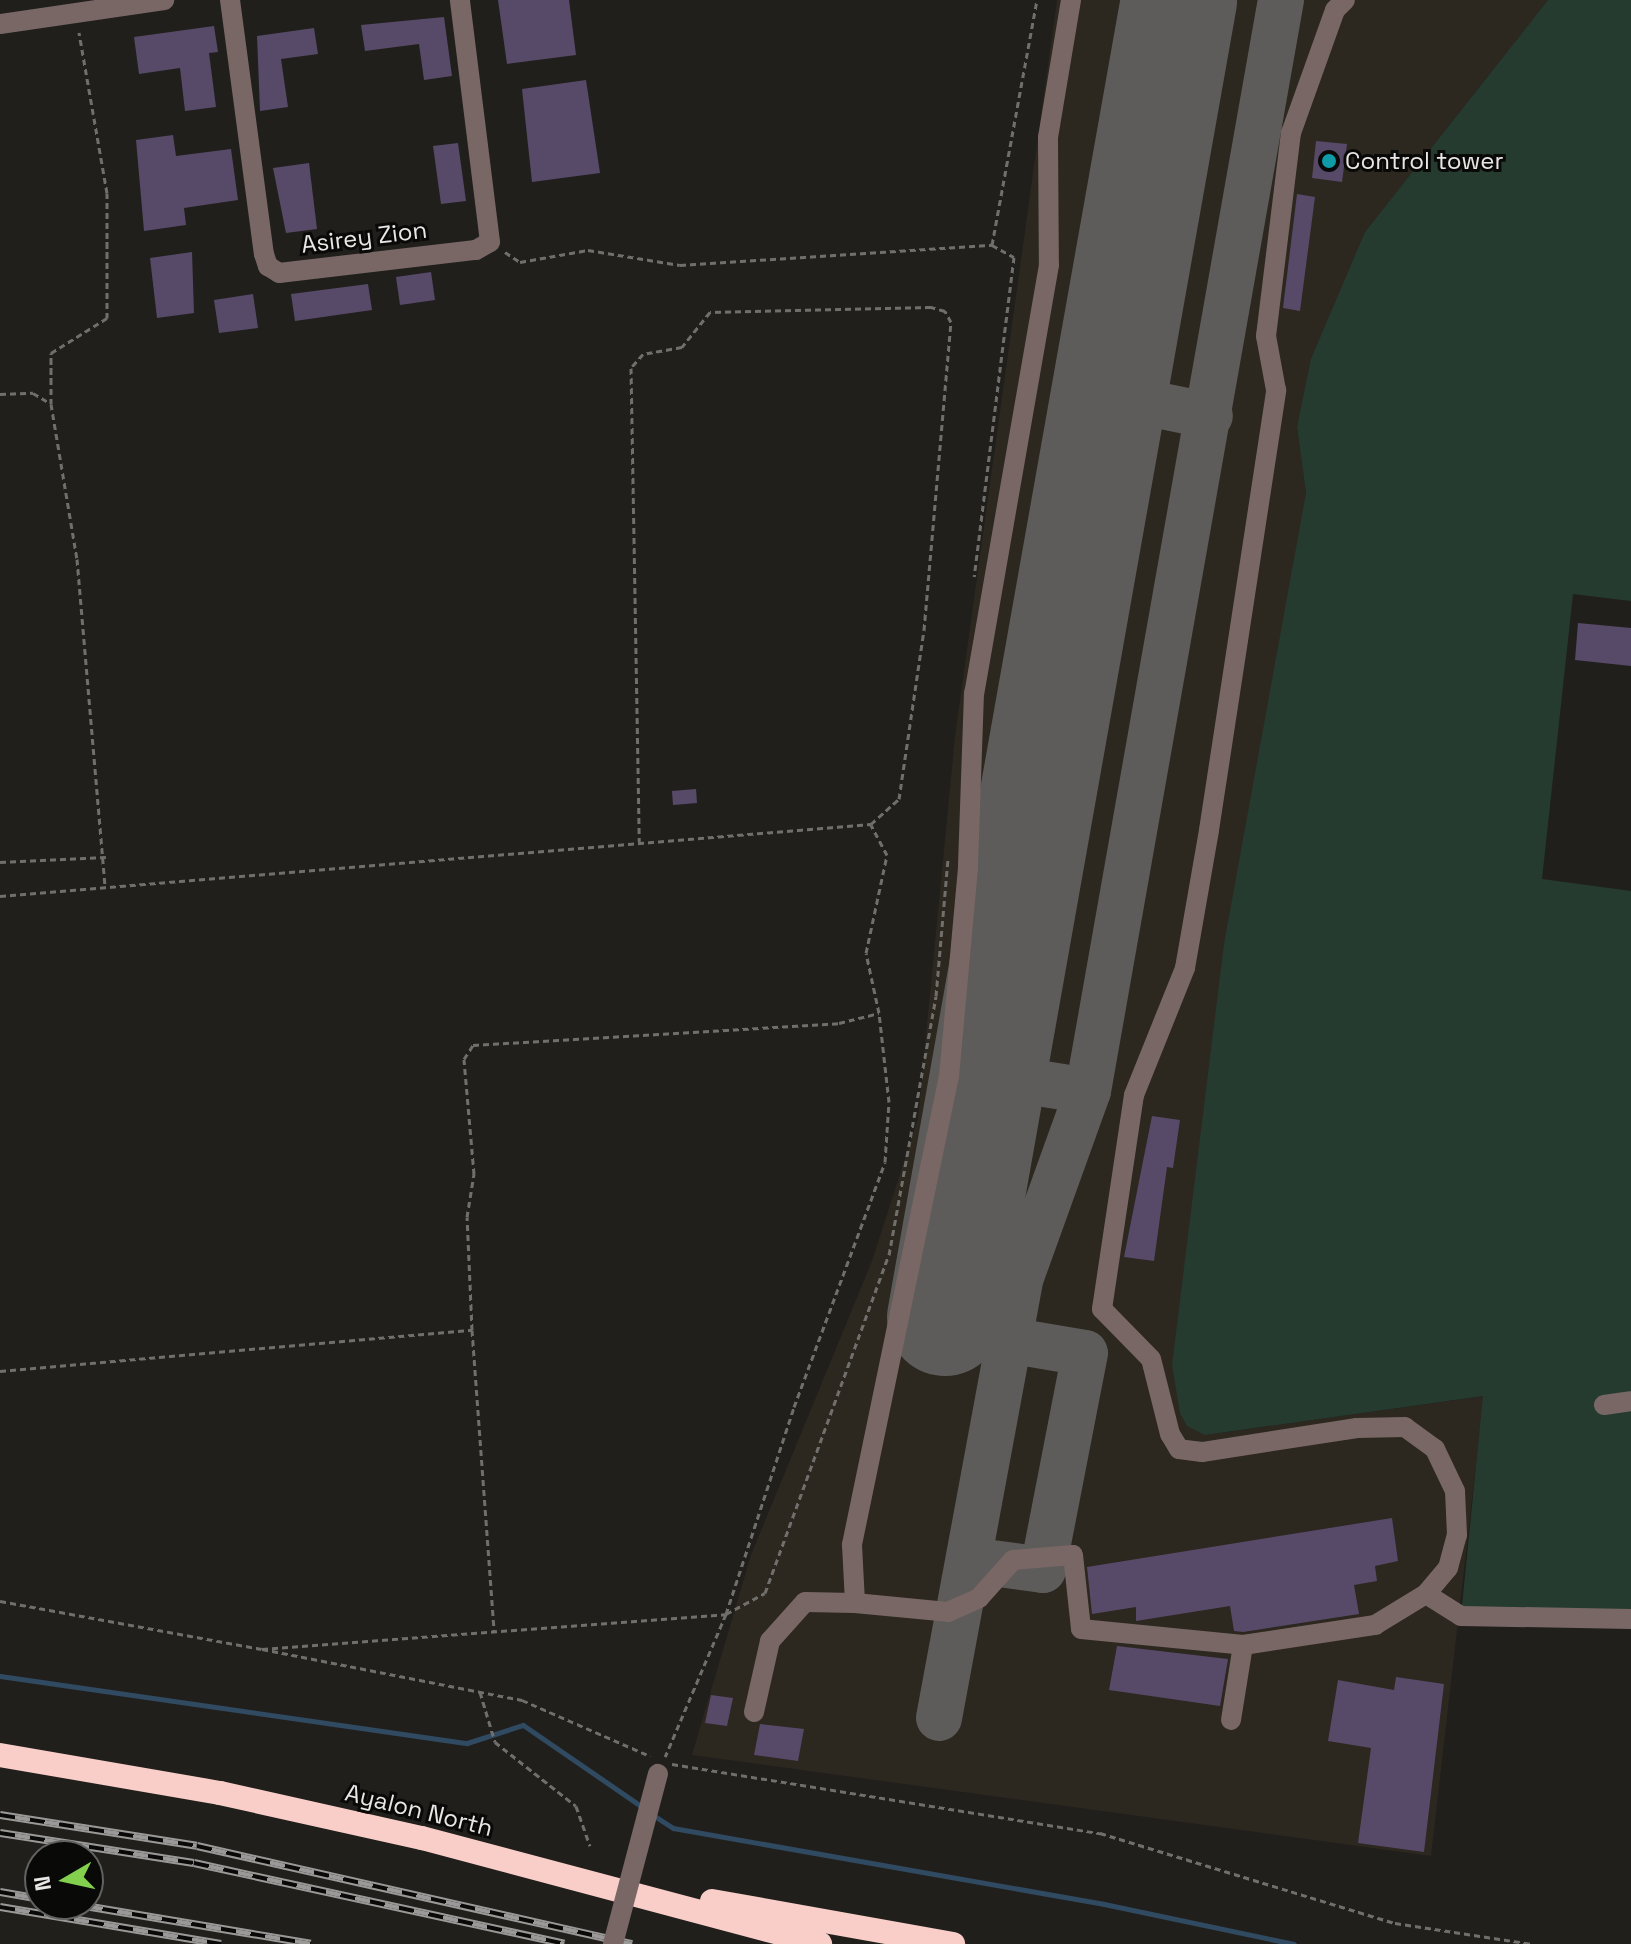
<!DOCTYPE html>
<html>
<head>
<meta charset="utf-8">
<style>
  body { margin:0 }
  #map { position:relative; width:1631px; height:1944px; overflow:hidden; background:#201f1c; font-family:"Space Grotesk",sans-serif }
  div>[style] { position:absolute }
  .built>* { inset:0; background:#2c271f }
  .green>* { inset:0; background:#263b30 }
  .stream>* { height:5px; margin:-2.5px; padding:0 2.5px; transform-origin:2.5px; border-radius:2.5px; background:#304a61 }
  .taxiway>* { height:46px; margin:-23px; padding:0 23px; transform-origin:23px; border-radius:23px; background:#5d5c5a }
  .runway>* { height:116px; margin:-58px; padding:0 58px; transform-origin:58px; border-radius:58px; background:#5d5c5a }
  .building>* { inset:0; background:#574a68 }
  .path>* { height:3px; margin-top:-1.5px; transform-origin:0; background:repeating-linear-gradient(90deg,#706f6c 0 6px,transparent 0 10px) }
  .minor>* { height:20px; margin:-10px; padding:0 10px; transform-origin:10px; border-radius:10px; background:#796765 }
  .highway>* { height:24px; margin:-12px; padding:0 12px; transform-origin:12px; border-radius:12px; background:#facec8 }
  .rail>* { height:8px; margin-top:-4px; transform-origin:0; background:repeating-linear-gradient(90deg,#090908 0 15px,#9a9997 0 30px); box-sizing:border-box; border-block:2px solid #9a9997 }
  .minor-bridge>* { height:20px; margin:-10px; padding:0 10px; transform-origin:10px; border-radius:10px; background:#796765 }
  .dots>* { width:22px; height:22px; translate:-50% -50%; box-sizing:border-box; border:4px solid #090908; border-radius:50% }
  span { translate:-50% -50%; white-space:nowrap; text-align:center; line-height:1.15; -webkit-text-stroke:6px #090908; paint-order:stroke }
  .poi-label { font-size:24px; color:#e8e7e5 }
  .left { translate:0 -50%; text-align:left }
  .street-label { font-size:24px; color:#e8e7e5 }
  .north { position:absolute; left:24px; top:1840px; width:80px; height:80px; box-sizing:border-box; background:#090908; border:2px solid #626260; border-radius:50%; rotate:261deg; font-size:22px; font-weight:700; line-height:32px; text-align:center; color:#e8e7e5 }
  .north::after { content:''; display:block; margin:auto; width:28px; height:36px; background:#83d04e; clip-path:polygon(50% 0,100% 100%,50% 72%,0 100%) }
</style>
</head>
<body>
<div id="map">
  <div class="built">
    <i style="clip-path:polygon(1057px 0,1548px 0,1365px 232px,1297px 427px,1306px 493px,1205px 1435px,1484px 1396px,1431px 1856px,692px 1755px,751px 1555px,872px 1261px,918px 1118px,955px 736px)"></i>
  </div>
  <div class="green">
    <i style="clip-path:polygon(1548px 0,1631px 0,1631px 601px,1573px 594px,1542px 879px,1631px 891px,1631px 1613px,1461px 1616px,1483px 1396px,1205px 1435px,1187px 1426px,1180px 1413px,1172px 1365px,1224px 944px,1306px 493px,1297px 427px,1311px 359px,1365px 232px)"></i>
  </div>
  <div class="stream">
    <i style="left:0;top:1676px;width:472px;rotate:8.2deg"></i>
    <i style="left:467px;top:1743px;width:59px;rotate:-17.8deg"></i>
    <i style="left:523px;top:1725px;width:148px;rotate:34.5deg"></i>
    <i style="left:653px;top:1815px;width:24px;rotate:33deg"></i>
    <i style="left:673px;top:1828px;width:438px;rotate:10deg"></i>
    <i style="left:1104px;top:1904px;width:194px;rotate:11.9deg"></i>
  </div>
  <div class="taxiway">
    <i style="left:1109px;top:395px;width:103px;rotate:11.7deg"></i>
    <i style="left:988px;top:1075px;width:101px;rotate:9.1deg"></i>
    <i style="left:945px;top:1318px;width:49px;rotate:22.9deg"></i>
    <i style="left:990px;top:1337px;width:96px;rotate:9.6deg"></i>
    <i style="left:1085px;top:1353px;width:221px;rotate:101deg"></i>
    <i style="left:1043px;top:1570px;width:74px;rotate:-172.2deg"></i>
    <i style="left:939px;top:1718px;width:449px;rotate:-79.5deg"></i>
    <i style="left:1021px;top:1277px;width:198px;rotate:-70.2deg"></i>
    <i style="left:1088px;top:1091px;width:1108px;rotate:-79.97deg"></i>
  </div>
  <div class="runway">
    <i style="left:945px;top:1318px;width:1339px;rotate:-79.93deg"></i>
  </div>
  <div class="building">
    <i style="clip-path:polygon(498px 0,569px 0,576px 55px,507px 64px)"></i>
    <i style="clip-path:polygon(444px 17px,452px 76px,424px 80px,419px 44px,365px 51px,361px 25px)"></i>
    <i style="clip-path:polygon(214px 26px,218px 52px,209px 53px,216px 107px,185px 111px,180px 68px,139px 74px,134px 37px)"></i>
    <i style="clip-path:polygon(314px 28px,318px 54px,281px 59px,288px 107px,260px 111px,257px 36px)"></i>
    <i style="clip-path:polygon(586px 80px,600px 173px,532px 182px,522px 89px)"></i>
    <i style="clip-path:polygon(173px 135px,176px 156px,231px 149px,238px 200px,184px 208px,186px 225px,144px 231px,136px 140px)"></i>
    <i style="clip-path:polygon(1316px 141px,1347px 144px,1342px 182px,1312px 178px)"></i>
    <i style="clip-path:polygon(458px 143px,466px 201px,441px 204px,433px 146px)"></i>
    <i style="clip-path:polygon(309px 163px,317px 229px,286px 233px,273px 168px)"></i>
    <i style="clip-path:polygon(1297px 194px,1315px 197px,1300px 311px,1283px 308px)"></i>
    <i style="clip-path:polygon(192px 252px,194px 313px,157px 318px,150px 258px)"></i>
    <i style="clip-path:polygon(431px 272px,435px 300px,400px 305px,396px 277px)"></i>
    <i style="clip-path:polygon(368px 284px,372px 310px,295px 321px,291px 294px)"></i>
    <i style="clip-path:polygon(253px 294px,258px 328px,219px 333px,214px 300px)"></i>
    <i style="clip-path:polygon(1578px 623px,1631px 628px,1631px 666px,1575px 660px)"></i>
    <i style="clip-path:polygon(696px 789px,697px 803px,673px 805px,672px 791px)"></i>
    <i style="clip-path:polygon(1152px 1116px,1180px 1120px,1173px 1168px,1167px 1167px,1154px 1261px,1124px 1257px)"></i>
    <i style="clip-path:polygon(1392px 1518px,1398px 1561px,1375px 1566px,1377px 1581px,1354px 1585px,1359px 1614px,1243px 1632px,1234px 1631px,1230px 1606px,1136px 1621px,1136px 1607px,1092px 1614px,1087px 1567px)"></i>
    <i style="clip-path:polygon(1117px 1646px,1228px 1659px,1220px 1706px,1109px 1690px)"></i>
    <i style="clip-path:polygon(1396px 1677px,1444px 1684px,1424px 1852px,1358px 1843px,1371px 1748px,1328px 1741px,1338px 1680px,1394px 1690px)"></i>
    <i style="clip-path:polygon(711px 1695px,733px 1698px,727px 1726px,705px 1723px)"></i>
    <i style="clip-path:polygon(760px 1724px,804px 1729px,798px 1761px,754px 1755px)"></i>
  </div>
  <div class="path">
    <i style="left:992px;top:245px;width:249px;rotate:-79.6deg"></i>
    <i style="left:505px;top:252px;width:18px;rotate:34deg"></i>
    <i style="left:520px;top:262px;width:69px;rotate:-10deg"></i>
    <i style="left:588px;top:250px;width:93px;rotate:9.3deg"></i>
    <i style="left:680px;top:265px;width:313px;rotate:-3.7deg"></i>
    <i style="left:992px;top:245px;width:25px;rotate:29deg"></i>
    <i style="left:1014px;top:257px;width:322px;rotate:97.1deg"></i>
    <i style="left:0;top:394px;width:33px;rotate:-2deg"></i>
    <i style="left:33px;top:393px;width:21px;rotate:31deg"></i>
    <i style="left:51px;top:404px;width:157px;rotate:80.5deg"></i>
    <i style="left:77px;top:559px;width:329px;rotate:85.1deg"></i>
    <i style="left:51px;top:404px;width:51px;rotate:-90deg"></i>
    <i style="left:51px;top:353px;width:66px;rotate:-32deg"></i>
    <i style="left:107px;top:318px;width:125px;rotate:-90deg"></i>
    <i style="left:107px;top:193px;width:163px;rotate:-99.9deg"></i>
    <i style="left:0;top:862px;width:106px;rotate:-2.7deg"></i>
    <i style="left:0;top:896px;width:874px;rotate:-4.73deg"></i>
    <i style="left:871px;top:824px;width:38px;rotate:-42deg"></i>
    <i style="left:899px;top:799px;width:171px;rotate:-81.6deg"></i>
    <i style="left:924px;top:630px;width:309px;rotate:-85deg"></i>
    <i style="left:951px;top:322px;width:13px;rotate:-119deg"></i>
    <i style="left:945px;top:311px;width:15px;rotate:-164deg"></i>
    <i style="left:931px;top:307px;width:221px;rotate:178.7deg"></i>
    <i style="left:710px;top:312px;width:45px;rotate:128.7deg"></i>
    <i style="left:682px;top:347px;width:40px;rotate:170deg"></i>
    <i style="left:643px;top:354px;width:18px;rotate:131deg"></i>
    <i style="left:631px;top:368px;width:474px;rotate:89deg"></i>
    <i style="left:472px;top:1330px;width:113px;rotate:-92.5deg"></i>
    <i style="left:467px;top:1217px;width:44px;rotate:-80.8deg"></i>
    <i style="left:474px;top:1174px;width:115px;rotate:-95deg"></i>
    <i style="left:464px;top:1059px;width:17px;rotate:-57deg"></i>
    <i style="left:473px;top:1045px;width:367px;rotate:-3.4deg"></i>
    <i style="left:839px;top:1023px;width:41px;rotate:-14deg"></i>
    <i style="left:0;top:1371px;width:474px;rotate:-5deg"></i>
    <i style="left:472px;top:1330px;width:302px;rotate:85.8deg"></i>
    <i style="left:0;top:1601px;width:266px;rotate:10.4deg"></i>
    <i style="left:262px;top:1649px;width:465px;rotate:-4.3deg"></i>
    <i style="left:726px;top:1614px;width:155px;rotate:113.1deg"></i>
    <i style="left:726px;top:1614px;width:44px;rotate:-28.3deg"></i>
    <i style="left:765px;top:1593px;width:360px;rotate:-69.9deg"></i>
    <i style="left:889px;top:1255px;width:263px;rotate:-79.7deg"></i>
    <i style="left:936px;top:996px;width:138px;rotate:-85deg"></i>
    <i style="left:726px;top:1614px;width:218px;rotate:-71.8deg"></i>
    <i style="left:794px;top:1407px;width:261px;rotate:-69.6deg"></i>
    <i style="left:885px;top:1162px;width:60px;rotate:-86.2deg"></i>
    <i style="left:889px;top:1102px;width:90px;rotate:-96.4deg"></i>
    <i style="left:879px;top:1013px;width:61px;rotate:-102.2deg"></i>
    <i style="left:866px;top:953px;width:100px;rotate:-77.9deg"></i>
    <i style="left:887px;top:855px;width:34px;rotate:-118deg"></i>
    <i style="left:262px;top:1649px;width:265px;rotate:11.1deg"></i>
    <i style="left:522px;top:1700px;width:140px;rotate:23.6deg"></i>
    <i style="left:480px;top:1692px;width:52px;rotate:73.3deg"></i>
    <i style="left:495px;top:1742px;width:103px;rotate:38.3deg"></i>
    <i style="left:576px;top:1806px;width:42px;rotate:70.7deg"></i>
    <i style="left:672px;top:1764px;width:434px;rotate:9.2deg"></i>
    <i style="left:1100px;top:1833px;width:308px;rotate:17deg"></i>
    <i style="left:1395px;top:1923px;width:139px;rotate:8.7deg"></i>
  </div>
  <div class="minor">
    <i style="left:230px;top:0;width:256px;rotate:82.4deg"></i>
    <i style="left:264px;top:254px;width:13px;rotate:72deg"></i>
    <i style="left:268px;top:266px;width:13px;rotate:32deg"></i>
    <i style="left:279px;top:273px;width:198px;rotate:-6.7deg"></i>
    <i style="left:476px;top:250px;width:16px;rotate:-30deg"></i>
    <i style="left:490px;top:242px;width:244px;rotate:-97.1deg"></i>
    <i style="left:1071px;top:0;width:139px;rotate:99.5deg"></i>
    <i style="left:1048px;top:137px;width:128px;rotate:89.6deg"></i>
    <i style="left:1049px;top:265px;width:435px;rotate:99.9deg"></i>
    <i style="left:974px;top:693px;width:175px;rotate:92deg"></i>
    <i style="left:968px;top:868px;width:209px;rotate:95.2deg"></i>
    <i style="left:949px;top:1076px;width:479px;rotate:101.7deg"></i>
    <i style="left:852px;top:1545px;width:58px;rotate:87deg"></i>
    <i style="left:855px;top:1603px;width:93px;rotate:5.5deg"></i>
    <i style="left:948px;top:1612px;width:34px;rotate:-24deg"></i>
    <i style="left:979px;top:1598px;width:51px;rotate:-48.2deg"></i>
    <i style="left:1013px;top:1560px;width:60px;rotate:-4.8deg"></i>
    <i style="left:1073px;top:1555px;width:74px;rotate:83.8deg"></i>
    <i style="left:1081px;top:1629px;width:163px;rotate:5.6deg"></i>
    <i style="left:0;top:24px;width:166px;rotate:-8.3deg"></i>
    <i style="left:1604px;top:1405px;width:27px;rotate:-8deg"></i>
    <i style="left:1426px;top:1594px;width:41px;rotate:32.2deg"></i>
    <i style="left:1461px;top:1616px;width:170px;rotate:1deg"></i>
    <i style="left:754px;top:1712px;width:73px;rotate:-77.3deg"></i>
    <i style="left:770px;top:1641px;width:52px;rotate:-48.1deg"></i>
    <i style="left:805px;top:1602px;width:50px;rotate:1.1deg"></i>
    <i style="left:1231px;top:1720px;width:76px;rotate:-80.9deg"></i>
    <i style="left:1243px;top:1645px;width:134px;rotate:-8.6deg"></i>
    <i style="left:1375px;top:1625px;width:60px;rotate:-31.3deg"></i>
    <i style="left:1426px;top:1594px;width:34px;rotate:-50deg"></i>
    <i style="left:1448px;top:1568px;width:34px;rotate:-75deg"></i>
    <i style="left:1457px;top:1535px;width:44px;rotate:-92.6deg"></i>
    <i style="left:1455px;top:1491px;width:47px;rotate:-115.5deg"></i>
    <i style="left:1435px;top:1449px;width:37px;rotate:-144deg"></i>
    <i style="left:1405px;top:1427px;width:48px;rotate:178.8deg"></i>
    <i style="left:1357px;top:1428px;width:157px;rotate:171.2deg"></i>
    <i style="left:1202px;top:1452px;width:23px;rotate:-173deg"></i>
    <i style="left:1179px;top:1449px;width:17px;rotate:-121deg"></i>
    <i style="left:1170px;top:1434px;width:77px;rotate:-104.2deg"></i>
    <i style="left:1151px;top:1359px;width:70px;rotate:-134.4deg"></i>
    <i style="left:1102px;top:1309px;width:216px;rotate:-81.5deg"></i>
    <i style="left:1134px;top:1095px;width:137px;rotate:-68.1deg"></i>
    <i style="left:1185px;top:968px;width:140px;rotate:-80.1deg"></i>
    <i style="left:1209px;top:830px;width:445px;rotate:-81.3deg"></i>
    <i style="left:1276px;top:390px;width:55px;rotate:-100.5deg"></i>
    <i style="left:1266px;top:336px;width:205px;rotate:-83deg"></i>
    <i style="left:1291px;top:133px;width:131px;rotate:-70.3deg"></i>
    <i style="left:1335px;top:10px;width:14px;rotate:-45deg"></i>
  </div>
  <div class="highway">
    <i style="left:0;top:1755px;width:223px;rotate:9.8deg"></i>
    <i style="left:220px;top:1793px;width:207px;rotate:12.6deg"></i>
    <i style="left:422px;top:1838px;width:412px;rotate:14.9deg"></i>
    <i style="left:712px;top:1901px;width:245px;rotate:10.1deg"></i>
  </div>
  <div class="rail">
    <i style="left:0;top:1815px;width:199px;rotate:8.9deg"></i>
    <i style="left:197px;top:1846px;width:446px;rotate:12.7deg"></i>
    <i style="left:0;top:1833px;width:196px;rotate:8.8deg"></i>
    <i style="left:194px;top:1863px;width:379px;rotate:12.3deg"></i>
    <i style="left:0;top:1892px;width:41px;rotate:9.9deg"></i>
    <i style="left:73px;top:1904px;width:241px;rotate:9.5deg"></i>
    <i style="left:0;top:1907px;width:224px;rotate:9.5deg"></i>
  </div>
  <div class="minor-bridge">
    <i style="left:613px;top:1944px;width:176px;rotate:-75.2deg"></i>
  </div>
  <div class="dots">
    <i style="left:1329px;top:161px;background:#0f9aa8"></i>
  </div>
  <div class="poi-label">
    <span class="left" style="left:1345px;top:161px">Control tower</span>
  </div>
  <div class="street-label">
    <span style="left:364px;top:237px;rotate:-7deg">Asirey Zion</span>
    <span style="left:419px;top:1810px;rotate:14deg">Ayalon North</span>
  </div>
  <div class="north">N</div>
</div>
</body>
</html>
